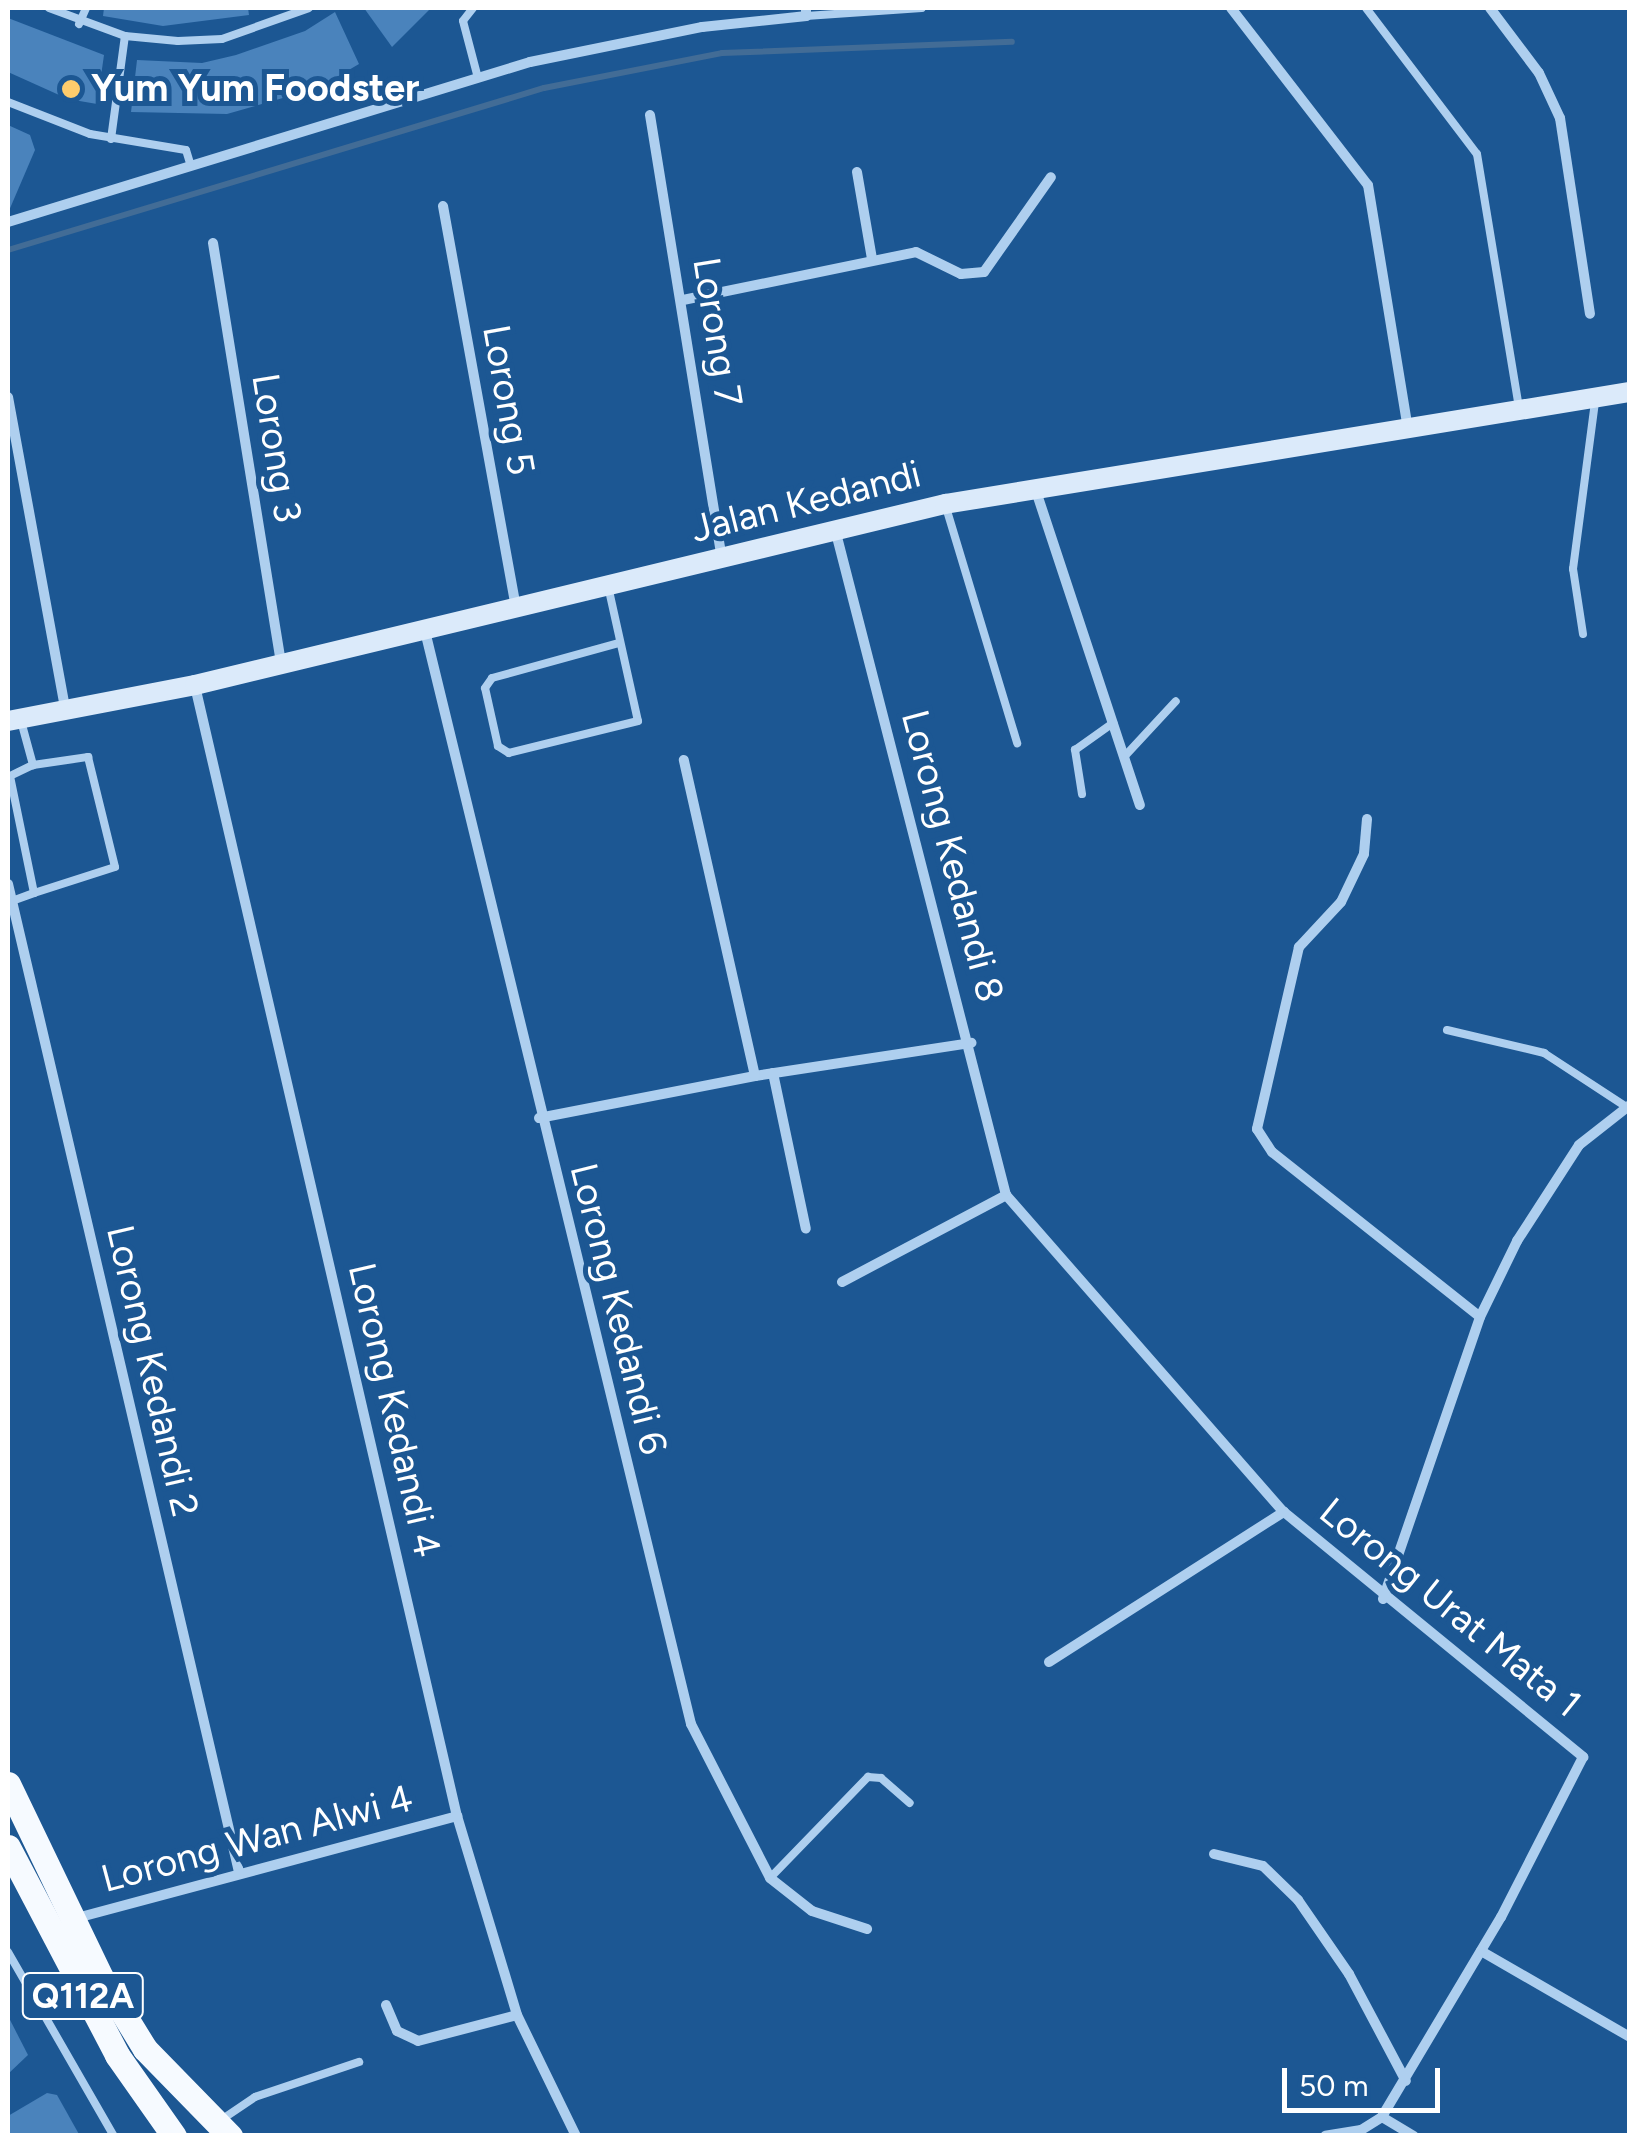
<!DOCTYPE html>
<html>
<head>
<meta charset="utf-8">
<style>
  body { margin:0 }
  #map { position:relative; width:1637px; height:2143px; overflow:hidden; background:#1c5793; font-family:Figtree,sans-serif }
  div>[style] { position:absolute }
  .stream>* { height:6px; margin:-3px; padding:0 3px; transform-origin:3px; border-radius:3px; background:#426c96 }
  .building>* { inset:0; background:#4a83bc }
  .lane>* { height:8px; margin:-4px; padding:0 4px; transform-origin:4px; border-radius:4px; background:#aecfef }
  .street>* { height:10px; margin:-5px; padding:0 5px; transform-origin:5px; border-radius:5px; background:#aecfef }
  .secondary>* { height:20px; margin:-10px; padding:0 10px; transform-origin:10px; border-radius:10px; background:#dbeafa }
  .primary>* { height:25px; margin:-12.5px; padding:0 12.5px; transform-origin:12.5px; border-radius:12.5px; background:#f6faff }
  .dots>* { width:28px; height:28px; translate:-50% -50%; box-sizing:border-box; border:5px solid #1c5793; border-radius:50% }
  span { translate:-50% -50%; white-space:nowrap; text-align:center; line-height:1.15; -webkit-text-stroke:10px #1c5793; paint-order:stroke }
  .shield-label span { padding:2px 8px; background:#1c5793; border:2px solid; border-radius:8px; -webkit-text-stroke-width:0 }
  .shield-label { font-size:35px; color:#fff; font-weight:700 }
  .poi-label { font-size:38px; color:#fff; font-weight:700 }
  .left { translate:0 -50%; text-align:left }
  .street-label { font-size:38px; color:#fff }
  .frame { position:absolute; inset:0; border:10px solid #fff; pointer-events:none }
  .scale { position:absolute; left:1282px; top:2068px; width:158px; height:45px; box-sizing:border-box; border:5px solid #fff; border-top:0; padding-left:12px; font-size:30px; line-height:35px; white-space:nowrap; color:#fff; -webkit-text-stroke:8px #1c5793; paint-order:stroke }
</style>
</head>
<body>
<div id="map">
  <div class="stream">
    <i style="left:8px;top:250px;width:560px;rotate:-16.82deg"></i>
    <i style="left:544px;top:88px;width:181px;rotate:-11.1deg"></i>
    <i style="left:722px;top:53px;width:290px;rotate:-2.2deg"></i>
  </div>
  <div class="building">
    <i style="clip-path:polygon(104px 8px,248px 8px,249px 15px,163px 26px,103px 16px)"></i>
    <i style="clip-path:polygon(364px 8px,431px 8px,392px 47px)"></i>
    <i style="clip-path:polygon(335px 12px,359px 64px,318px 88px,227px 114px,131px 112px,137px 60px,202px 63px,236px 55px,305px 31px)"></i>
    <i style="clip-path:polygon(8px 18px,104px 55px,97px 104px,68px 99px,8px 72px)"></i>
    <i style="clip-path:polygon(8px 125px,30px 135px,35px 150px,8px 213px)"></i>
    <i style="clip-path:polygon(8px 2016px,28px 2055px,8px 2074px)"></i>
    <i style="clip-path:polygon(47px 2093px,57px 2095px,80px 2136px,8px 2136px,8px 2116px)"></i>
  </div>
  <div class="lane">
    <i style="left:49px;top:8px;width:81px;rotate:20.2deg"></i>
    <i style="left:125px;top:36px;width:53px;rotate:5.4deg"></i>
    <i style="left:178px;top:41px;width:44px;rotate:-2.6deg"></i>
    <i style="left:222px;top:39px;width:92px;rotate:-19.6deg"></i>
    <i style="left:473px;top:8px;width:16px;rotate:128deg"></i>
    <i style="left:463px;top:21px;width:59px;rotate:75.3deg"></i>
    <i style="left:1366px;top:8px;width:183px;rotate:52.8deg"></i>
    <i style="left:1477px;top:154px;width:256px;rotate:80.6deg"></i>
    <i style="left:806px;top:16px;width:116px;rotate:-3.9deg"></i>
    <i style="left:79px;top:24px;width:17px;rotate:-66deg"></i>
    <i style="left:8px;top:102px;width:88px;rotate:21.3deg"></i>
    <i style="left:90px;top:134px;width:97px;rotate:9.5deg"></i>
    <i style="left:186px;top:150px;width:17px;rotate:73deg"></i>
    <i style="left:111px;top:139px;width:104px;rotate:-82.3deg"></i>
    <i style="left:945px;top:504px;width:250px;rotate:73.2deg"></i>
    <i style="left:608px;top:586px;width:138px;rotate:77.5deg"></i>
    <i style="left:638px;top:721px;width:133px;rotate:166.1deg"></i>
    <i style="left:509px;top:753px;width:13px;rotate:-148deg"></i>
    <i style="left:498px;top:746px;width:59px;rotate:-102.6deg"></i>
    <i style="left:485px;top:688px;width:12px;rotate:-55deg"></i>
    <i style="left:492px;top:678px;width:132px;rotate:-15.4deg"></i>
    <i style="left:1583px;top:634px;width:66px;rotate:-98.7deg"></i>
    <i style="left:1573px;top:569px;width:168px;rotate:-82.5deg"></i>
    <i style="left:21px;top:721px;width:46px;rotate:74.7deg"></i>
    <i style="left:1124px;top:757px;width:76px;rotate:-47.1deg"></i>
    <i style="left:1082px;top:794px;width:45px;rotate:-99deg"></i>
    <i style="left:1075px;top:750px;width:47px;rotate:-35.4deg"></i>
    <i style="left:12px;top:901px;width:23px;rotate:-20deg"></i>
    <i style="left:34px;top:893px;width:119px;rotate:-101.6deg"></i>
    <i style="left:10px;top:776px;width:25px;rotate:-26deg"></i>
    <i style="left:33px;top:765px;width:56px;rotate:-8.3deg"></i>
    <i style="left:88px;top:757px;width:113px;rotate:76.2deg"></i>
    <i style="left:115px;top:867px;width:85px;rotate:162.2deg"></i>
    <i style="left:1447px;top:1030px;width:100px;rotate:13.3deg"></i>
    <i style="left:1544px;top:1053px;width:97px;rotate:33.2deg"></i>
    <i style="left:770px;top:1878px;width:141px;rotate:-45.9deg"></i>
    <i style="left:868px;top:1777px;width:13px;rotate:4deg"></i>
    <i style="left:881px;top:1778px;width:38px;rotate:41deg"></i>
    <i style="left:8px;top:1952px;width:212px;rotate:60.1deg"></i>
    <i style="left:221px;top:2120px;width:41px;rotate:-34.1deg"></i>
    <i style="left:255px;top:2097px;width:110px;rotate:-18.6deg"></i>
  </div>
  <div class="street">
    <i style="left:1231px;top:8px;width:224px;rotate:52.3deg"></i>
    <i style="left:1368px;top:185px;width:246px;rotate:80.7deg"></i>
    <i style="left:1490px;top:8px;width:81px;rotate:53deg"></i>
    <i style="left:1539px;top:73px;width:50px;rotate:65deg"></i>
    <i style="left:1560px;top:118px;width:198px;rotate:81.3deg"></i>
    <i style="left:650px;top:115px;width:449px;rotate:80.8deg"></i>
    <i style="left:857px;top:172px;width:88px;rotate:80.2deg"></i>
    <i style="left:443px;top:206px;width:404px;rotate:79.7deg"></i>
    <i style="left:8px;top:222px;width:546px;rotate:-17.04deg"></i>
    <i style="left:530px;top:62px;width:176px;rotate:-11.5deg"></i>
    <i style="left:702px;top:27px;width:105px;rotate:-6deg"></i>
    <i style="left:806px;top:16px;width:8px;rotate:-90deg"></i>
    <i style="left:213px;top:243px;width:425px;rotate:80.8deg"></i>
    <i style="left:683px;top:300px;width:238px;rotate:-11.6deg"></i>
    <i style="left:916px;top:252px;width:50px;rotate:26.1deg"></i>
    <i style="left:961px;top:274px;width:23px;rotate:-5deg"></i>
    <i style="left:984px;top:272px;width:116px;rotate:-54.8deg"></i>
    <i style="left:8px;top:397px;width:317px;rotate:79.6deg"></i>
    <i style="left:1035px;top:488px;width:334px;rotate:71.7deg"></i>
    <i style="left:836px;top:533px;width:683px;rotate:75.6deg"></i>
    <i style="left:1006px;top:1195px;width:422px;rotate:48.8deg"></i>
    <i style="left:1284px;top:1512px;width:387px;rotate:39.3deg"></i>
    <i style="left:1583px;top:1757px;width:180px;rotate:117.1deg"></i>
    <i style="left:1501px;top:1917px;width:233px;rotate:120.8deg"></i>
    <i style="left:1382px;top:2117px;width:25px;rotate:148deg"></i>
    <i style="left:1361px;top:2130px;width:36px;rotate:171deg"></i>
    <i style="left:425px;top:631px;width:1125px;rotate:76.32deg"></i>
    <i style="left:691px;top:1724px;width:173px;rotate:62.8deg"></i>
    <i style="left:770px;top:1878px;width:53px;rotate:38.2deg"></i>
    <i style="left:812px;top:1911px;width:58px;rotate:18.1deg"></i>
    <i style="left:195px;top:686px;width:1160px;rotate:76.95deg"></i>
    <i style="left:457px;top:1816px;width:208px;rotate:73.2deg"></i>
    <i style="left:517px;top:2015px;width:135px;rotate:64deg"></i>
    <i style="left:1367px;top:819px;width:35px;rotate:95deg"></i>
    <i style="left:1364px;top:854px;width:53px;rotate:115.6deg"></i>
    <i style="left:1341px;top:902px;width:62px;rotate:133deg"></i>
    <i style="left:1299px;top:947px;width:187px;rotate:103deg"></i>
    <i style="left:1257px;top:1129px;width:27px;rotate:57deg"></i>
    <i style="left:1272px;top:1152px;width:265px;rotate:38.4deg"></i>
    <i style="left:8px;top:884px;width:1015px;rotate:76.84deg"></i>
    <i style="left:773px;top:1073px;width:159px;rotate:78.1deg"></i>
    <i style="left:755px;top:1076px;width:219px;rotate:-8.7deg"></i>
    <i style="left:539px;top:1118px;width:220px;rotate:-11deg"></i>
    <i style="left:755px;top:1076px;width:324px;rotate:-102.7deg"></i>
    <i style="left:842px;top:1282px;width:186px;rotate:-27.9deg"></i>
    <i style="left:1383px;top:1599px;width:298px;rotate:-71deg"></i>
    <i style="left:1480px;top:1317px;width:85px;rotate:-64deg"></i>
    <i style="left:1517px;top:1241px;width:114px;rotate:-57.1deg"></i>
    <i style="left:1579px;top:1145px;width:65px;rotate:-38.1deg"></i>
    <i style="left:1049px;top:1662px;width:279px;rotate:-32.6deg"></i>
    <i style="left:1214px;top:1854px;width:50px;rotate:13.8deg"></i>
    <i style="left:1263px;top:1866px;width:49px;rotate:44.2deg"></i>
    <i style="left:1298px;top:1900px;width:90px;rotate:55.4deg"></i>
    <i style="left:1349px;top:1974px;width:121px;rotate:62deg"></i>
    <i style="left:73px;top:1919px;width:398px;rotate:-15deg"></i>
    <i style="left:1481px;top:1951px;width:172px;rotate:30deg"></i>
    <i style="left:386px;top:2005px;width:28px;rotate:67deg"></i>
    <i style="left:397px;top:2031px;width:23px;rotate:25deg"></i>
    <i style="left:418px;top:2041px;width:102px;rotate:-14.7deg"></i>
    <i style="left:1382px;top:2117px;width:37px;rotate:31deg"></i>
  </div>
  <div class="secondary">
    <i style="left:8px;top:721px;width:190px;rotate:-10.9deg"></i>
    <i style="left:195px;top:685px;width:772px;rotate:-13.57deg"></i>
    <i style="left:945px;top:504px;width:694px;rotate:-9.29deg"></i>
  </div>
  <div class="primary">
    <i style="left:8px;top:1784px;width:216px;rotate:64.3deg"></i>
    <i style="left:102px;top:1979px;width:82px;rotate:58.4deg"></i>
    <i style="left:145px;top:2049px;width:122px;rotate:45.7deg"></i>
    <i style="left:8px;top:1847px;width:235px;rotate:62.3deg"></i>
    <i style="left:117px;top:2055px;width:99px;rotate:54.9deg"></i>
  </div>
  <div class="dots">
    <i style="left:71px;top:89px;background:#fecc6c"></i>
  </div>
  <div class="shield-label">
    <span style="left:83px;top:1996px">Q112A</span>
  </div>
  <div class="poi-label">
    <span class="left" style="left:91px;top:89px">Yum Yum Foodster</span>
  </div>
  <div class="street-label">
    <span style="left:717px;top:332px;rotate:81deg">Lorong 7</span>
    <span style="left:508px;top:400px;rotate:80deg">Lorong 5</span>
    <span style="left:276px;top:448px;rotate:81deg">Lorong 3</span>
    <span style="left:806px;top:502px;rotate:-14deg">Jalan Kedandi</span>
    <span style="left:952px;top:856px;rotate:75deg">Lorong Kedandi 8</span>
    <span style="left:618px;top:1309px;rotate:76deg">Lorong Kedandi 6</span>
    <span style="left:152px;top:1371px;rotate:77deg">Lorong Kedandi 2</span>
    <span style="left:394px;top:1410px;rotate:77deg">Lorong Kedandi 4</span>
    <span style="left:1450px;top:1608px;rotate:39deg">Lorong Urat Mata 1</span>
    <span style="left:257px;top:1839px;rotate:-15deg">Lorong Wan Alwi 4</span>
  </div>
  <div class="frame"></div>
  <div class="scale">50 m</div>
</div>
</body>
</html>
